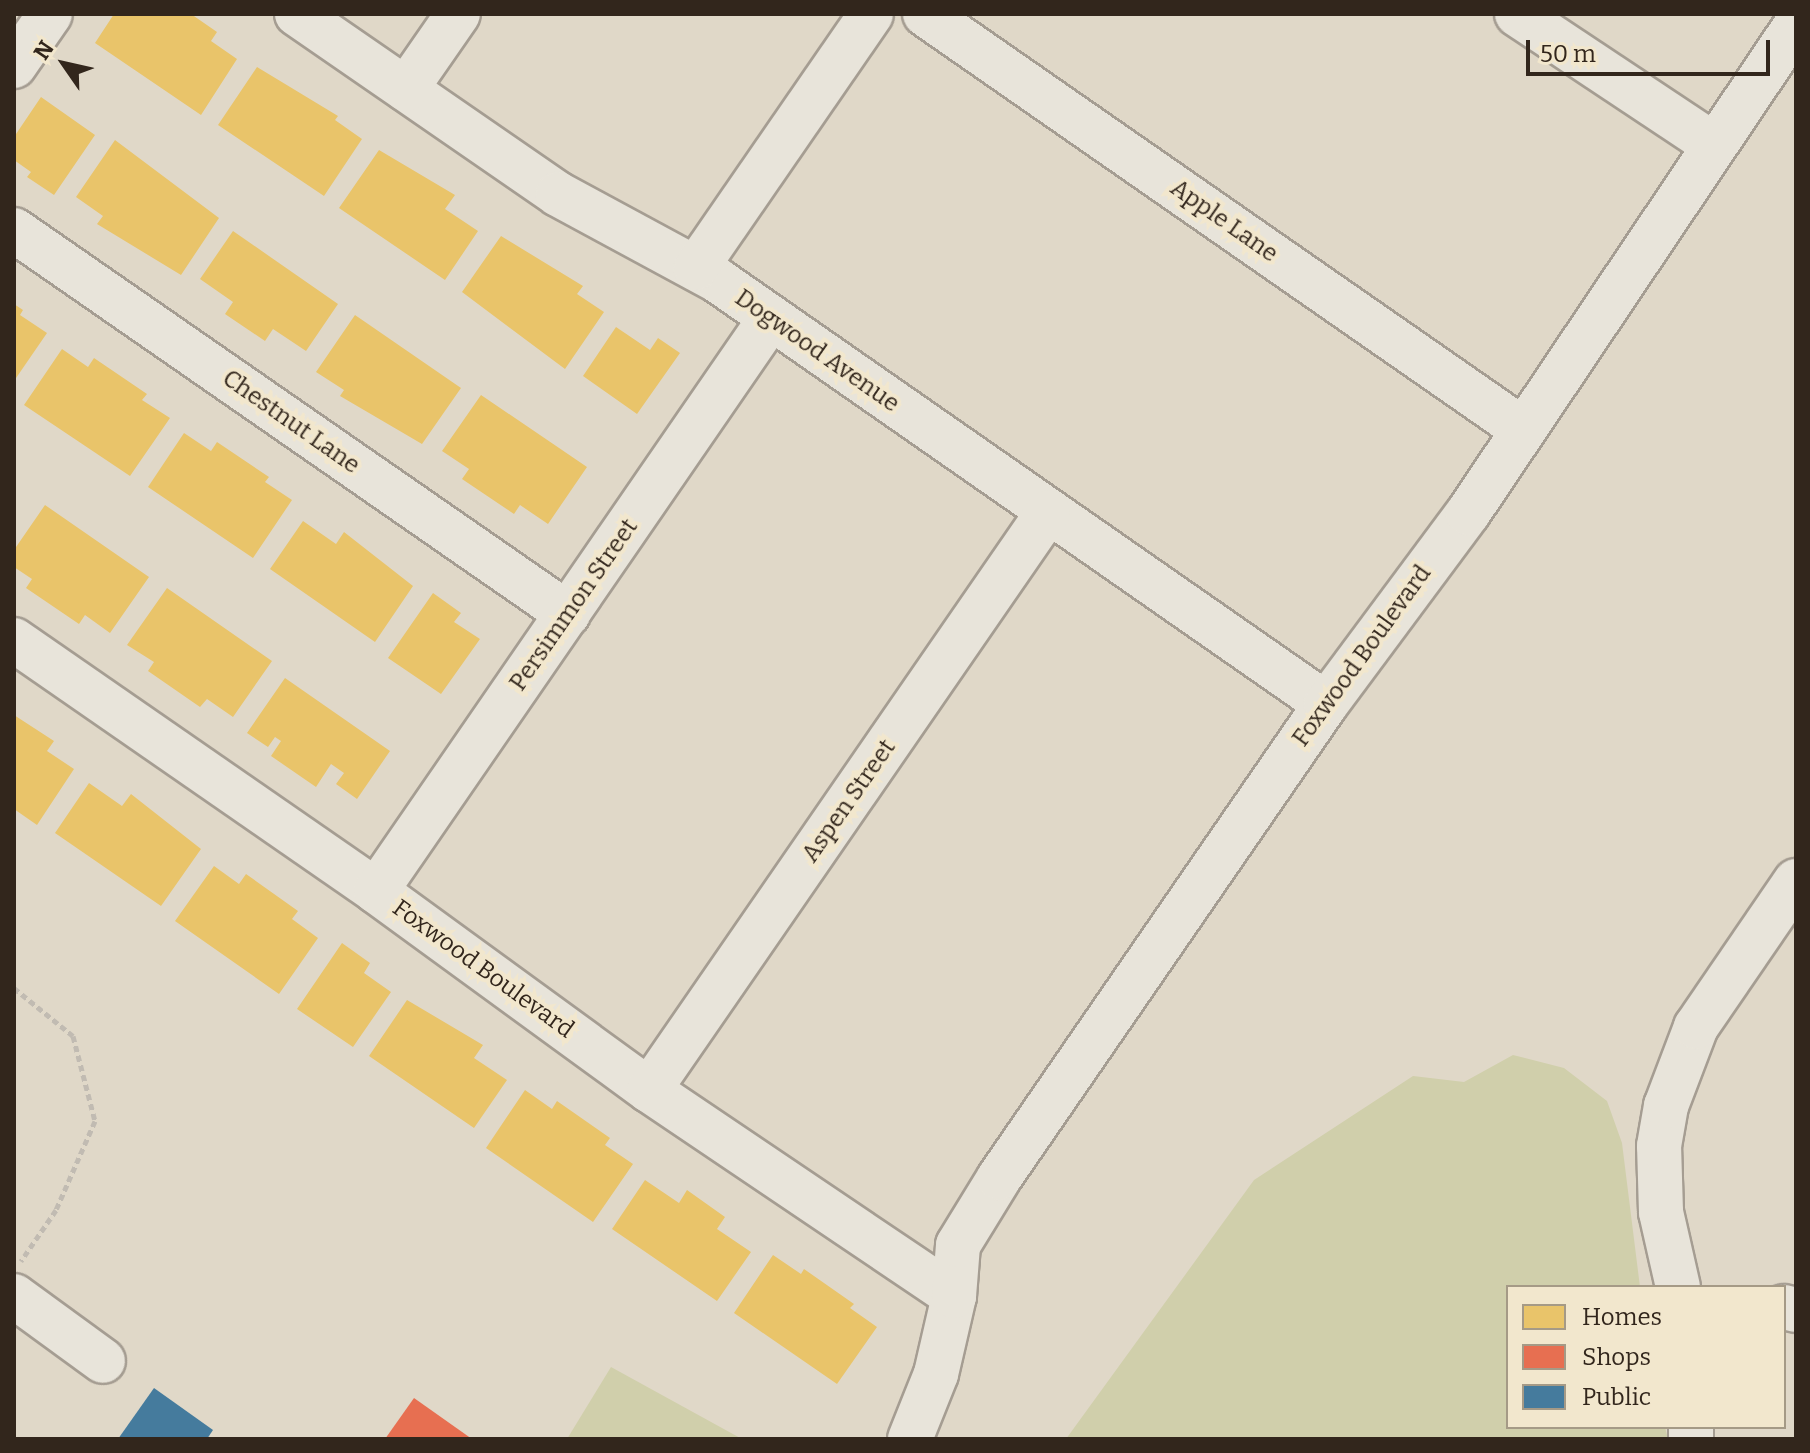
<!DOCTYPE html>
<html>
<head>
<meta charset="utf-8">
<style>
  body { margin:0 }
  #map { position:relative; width:1810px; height:1453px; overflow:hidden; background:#e0d8c8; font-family:Bitter,serif }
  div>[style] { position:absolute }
  .green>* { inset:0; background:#d0cfab }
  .homes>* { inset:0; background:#e9c46a }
  .shops>* { inset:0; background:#e76f51 }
  .public>* { inset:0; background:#457b9d }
  .path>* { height:5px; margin-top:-2.5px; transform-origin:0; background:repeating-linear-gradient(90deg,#c1bbb2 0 6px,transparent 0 10px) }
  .roads { filter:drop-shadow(2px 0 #a59d92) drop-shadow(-2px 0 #a59d92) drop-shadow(0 2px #a59d92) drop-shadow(0 -2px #a59d92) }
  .minor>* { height:44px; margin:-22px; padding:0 22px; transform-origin:22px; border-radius:22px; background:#e8e4da }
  span { translate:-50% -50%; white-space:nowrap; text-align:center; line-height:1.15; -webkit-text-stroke:8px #f2e7cd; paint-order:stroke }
  .street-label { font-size:24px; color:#32261c }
  .frame { position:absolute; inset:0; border:16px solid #32261c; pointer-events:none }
  .legend { position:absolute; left:1506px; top:1285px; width:280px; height:144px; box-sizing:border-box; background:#f2e7cd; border:2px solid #a59a86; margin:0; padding:10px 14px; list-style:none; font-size:24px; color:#32261c }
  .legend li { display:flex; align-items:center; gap:16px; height:40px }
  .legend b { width:40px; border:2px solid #a59a86 }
  .north { position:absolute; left:24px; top:24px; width:80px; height:80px; -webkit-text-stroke:6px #f2e7cd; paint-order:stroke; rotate:304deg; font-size:22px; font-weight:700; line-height:32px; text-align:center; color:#32261c }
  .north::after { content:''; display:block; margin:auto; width:28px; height:36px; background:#32261c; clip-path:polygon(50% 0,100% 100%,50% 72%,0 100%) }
  .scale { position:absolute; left:1526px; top:40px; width:244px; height:36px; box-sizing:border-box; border:4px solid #32261c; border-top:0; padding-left:10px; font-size:24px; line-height:28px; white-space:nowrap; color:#32261c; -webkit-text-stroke:6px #f2e7cd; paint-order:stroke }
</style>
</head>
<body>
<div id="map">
  <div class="green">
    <i style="clip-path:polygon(1513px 1055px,1564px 1068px,1607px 1101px,1622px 1143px,1640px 1287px,1508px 1287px,1508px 1427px,1665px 1427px,1668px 1439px,1066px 1439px,1254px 1180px,1413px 1076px,1464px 1082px)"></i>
    <i style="clip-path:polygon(611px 1367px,742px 1439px,567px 1439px)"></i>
  </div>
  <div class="homes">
    <i style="clip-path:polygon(114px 14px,191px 14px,217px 32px,211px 41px,237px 59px,201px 115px,95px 43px)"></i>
    <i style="clip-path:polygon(257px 67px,338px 116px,335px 120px,362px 139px,324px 196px,218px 125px)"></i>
    <i style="clip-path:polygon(41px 97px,95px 135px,54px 195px,27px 177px,31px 172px,14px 160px,14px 137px)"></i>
    <i style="clip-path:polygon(115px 140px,219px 218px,181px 275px,97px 224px,103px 216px,76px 197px)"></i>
    <i style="clip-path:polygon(379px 150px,455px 195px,445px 209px,478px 231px,445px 280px,339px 208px)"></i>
    <i style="clip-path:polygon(233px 231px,338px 304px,306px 351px,273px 329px,265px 341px,225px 314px,233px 302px,200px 279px)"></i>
    <i style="clip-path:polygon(501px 236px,583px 286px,577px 294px,604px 312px,565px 369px,462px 292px)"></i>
    <i style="clip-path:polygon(14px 304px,23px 310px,20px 315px,47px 333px,14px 381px)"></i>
    <i style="clip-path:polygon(355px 315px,461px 388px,422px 444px,340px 396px,344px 390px,316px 372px)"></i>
    <i style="clip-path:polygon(616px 327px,650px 350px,658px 338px,680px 353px,637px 414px,583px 376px)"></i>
    <i style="clip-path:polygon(62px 349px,88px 367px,94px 358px,147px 394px,142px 400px,170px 418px,130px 476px,24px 405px)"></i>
    <i style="clip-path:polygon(481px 395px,587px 467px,548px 524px,520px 505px,514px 514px,462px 479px,469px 469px,442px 451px)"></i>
    <i style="clip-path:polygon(184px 433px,211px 451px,217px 442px,269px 477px,265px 482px,292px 500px,253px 558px,148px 487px)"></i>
    <i style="clip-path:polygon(45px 505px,149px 577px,110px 633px,85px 615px,79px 624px,26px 588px,32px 579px,14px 567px,14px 550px)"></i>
    <i style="clip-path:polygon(303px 521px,336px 544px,344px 532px,413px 586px,375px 642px,270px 569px)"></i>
    <i style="clip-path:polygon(167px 588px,272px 661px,233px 717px,207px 699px,200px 707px,148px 671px,154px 662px,127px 645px)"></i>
    <i style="clip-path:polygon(433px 593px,461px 613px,454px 622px,480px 639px,441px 694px,388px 658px)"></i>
    <i style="clip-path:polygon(285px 678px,390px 751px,357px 799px,336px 784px,344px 773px,331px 764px,316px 787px,271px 756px,281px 741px,275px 737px,268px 747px,247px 733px)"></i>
    <i style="clip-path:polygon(14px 715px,54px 741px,47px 751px,74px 769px,37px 825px,14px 809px)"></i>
    <i style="clip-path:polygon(89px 783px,122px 806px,131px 794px,201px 849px,161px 906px,55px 833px)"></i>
    <i style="clip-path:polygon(214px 866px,239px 884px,246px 874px,298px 911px,292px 919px,318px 938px,279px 994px,175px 921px)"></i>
    <i style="clip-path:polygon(342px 943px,370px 963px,364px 973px,391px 992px,353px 1047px,297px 1009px)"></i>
    <i style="clip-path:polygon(407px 1000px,483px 1045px,474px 1058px,507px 1080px,474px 1128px,369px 1056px)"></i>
    <i style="clip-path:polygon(525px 1090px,552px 1109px,557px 1101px,610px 1138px,605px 1145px,633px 1164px,593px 1222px,486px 1148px)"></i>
    <i style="clip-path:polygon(645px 1180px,679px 1203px,687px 1190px,725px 1217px,717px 1229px,751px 1252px,717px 1301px,612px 1229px)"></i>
    <i style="clip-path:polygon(773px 1255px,801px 1274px,804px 1269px,854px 1304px,850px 1308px,877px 1327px,837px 1384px,734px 1313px)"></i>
  </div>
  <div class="shops">
    <i style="clip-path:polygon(414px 1398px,472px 1439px,385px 1439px)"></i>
  </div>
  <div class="public">
    <i style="clip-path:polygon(154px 1388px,213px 1430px,207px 1439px,118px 1439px)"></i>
  </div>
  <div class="path">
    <i style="left:14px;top:988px;width:76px;rotate:39.1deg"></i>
    <i style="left:73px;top:1036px;width:88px;rotate:75.5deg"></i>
    <i style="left:95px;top:1121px;width:97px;rotate:113.7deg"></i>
    <i style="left:56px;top:1210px;width:62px;rotate:124.5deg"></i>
  </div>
  <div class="roads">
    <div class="minor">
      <i style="left:297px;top:14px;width:317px;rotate:34.6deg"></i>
      <i style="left:558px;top:194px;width:181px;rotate:28.4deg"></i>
      <i style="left:717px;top:280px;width:742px;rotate:34.85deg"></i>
      <i style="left:925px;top:14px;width:727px;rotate:34.8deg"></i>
      <i style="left:1517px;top:14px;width:237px;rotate:33.6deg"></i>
      <i style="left:14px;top:66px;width:63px;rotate:-55.3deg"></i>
      <i style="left:406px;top:89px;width:91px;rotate:-55.3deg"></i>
      <i style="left:14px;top:230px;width:674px;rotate:34.73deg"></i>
      <i style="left:696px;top:268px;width:308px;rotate:-55.4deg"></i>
      <i style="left:14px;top:640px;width:441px;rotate:34.7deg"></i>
      <i style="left:376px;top:891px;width:338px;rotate:36.1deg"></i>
      <i style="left:649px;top:1090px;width:368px;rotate:34deg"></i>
      <i style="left:376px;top:891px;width:695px;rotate:-55.44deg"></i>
      <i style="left:649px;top:1090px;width:702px;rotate:-55.38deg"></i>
      <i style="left:1678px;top:1287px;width:77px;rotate:-102.8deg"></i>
      <i style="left:1661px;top:1212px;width:66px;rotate:-91.7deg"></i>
      <i style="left:1659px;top:1146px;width:41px;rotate:-80.1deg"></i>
      <i style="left:1666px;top:1106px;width:85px;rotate:-69.2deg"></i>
      <i style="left:1696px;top:1027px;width:177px;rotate:-55.6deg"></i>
      <i style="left:14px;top:1296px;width:110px;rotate:36.1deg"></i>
      <i style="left:1784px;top:1307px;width:12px;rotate:14deg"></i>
      <i style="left:1691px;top:1427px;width:12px;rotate:90deg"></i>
      <i style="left:910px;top:1439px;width:70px;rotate:-68.2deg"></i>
      <i style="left:936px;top:1374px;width:80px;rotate:-77deg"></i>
      <i style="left:954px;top:1296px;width:51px;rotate:-85.5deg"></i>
      <i style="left:958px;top:1245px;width:79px;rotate:-58.5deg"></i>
      <i style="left:999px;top:1178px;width:576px;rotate:-55.4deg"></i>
      <i style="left:1326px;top:704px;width:238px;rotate:-53.4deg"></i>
      <i style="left:1468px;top:513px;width:588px;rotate:-56.09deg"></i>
    </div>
  </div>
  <div class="street-label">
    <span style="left:1224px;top:221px;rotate:35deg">Apple Lane</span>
    <span style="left:817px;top:351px;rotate:35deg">Dogwood Avenue</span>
    <span style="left:291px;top:422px;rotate:35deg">Chestnut Lane</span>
    <span style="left:574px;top:605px;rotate:-55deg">Persimmon Street</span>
    <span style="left:1362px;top:656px;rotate:-54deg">Foxwood Boulevard</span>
    <span style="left:849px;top:801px;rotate:-55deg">Aspen Street</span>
    <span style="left:483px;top:969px;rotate:36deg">Foxwood Boulevard</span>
  </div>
  <div class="frame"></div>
  <ul class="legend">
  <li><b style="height:22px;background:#e9c46a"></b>Homes</li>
  <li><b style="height:22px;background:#e76f51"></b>Shops</li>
  <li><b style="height:22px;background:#457b9d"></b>Public</li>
  </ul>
  <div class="north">N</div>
  <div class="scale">50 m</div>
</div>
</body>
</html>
